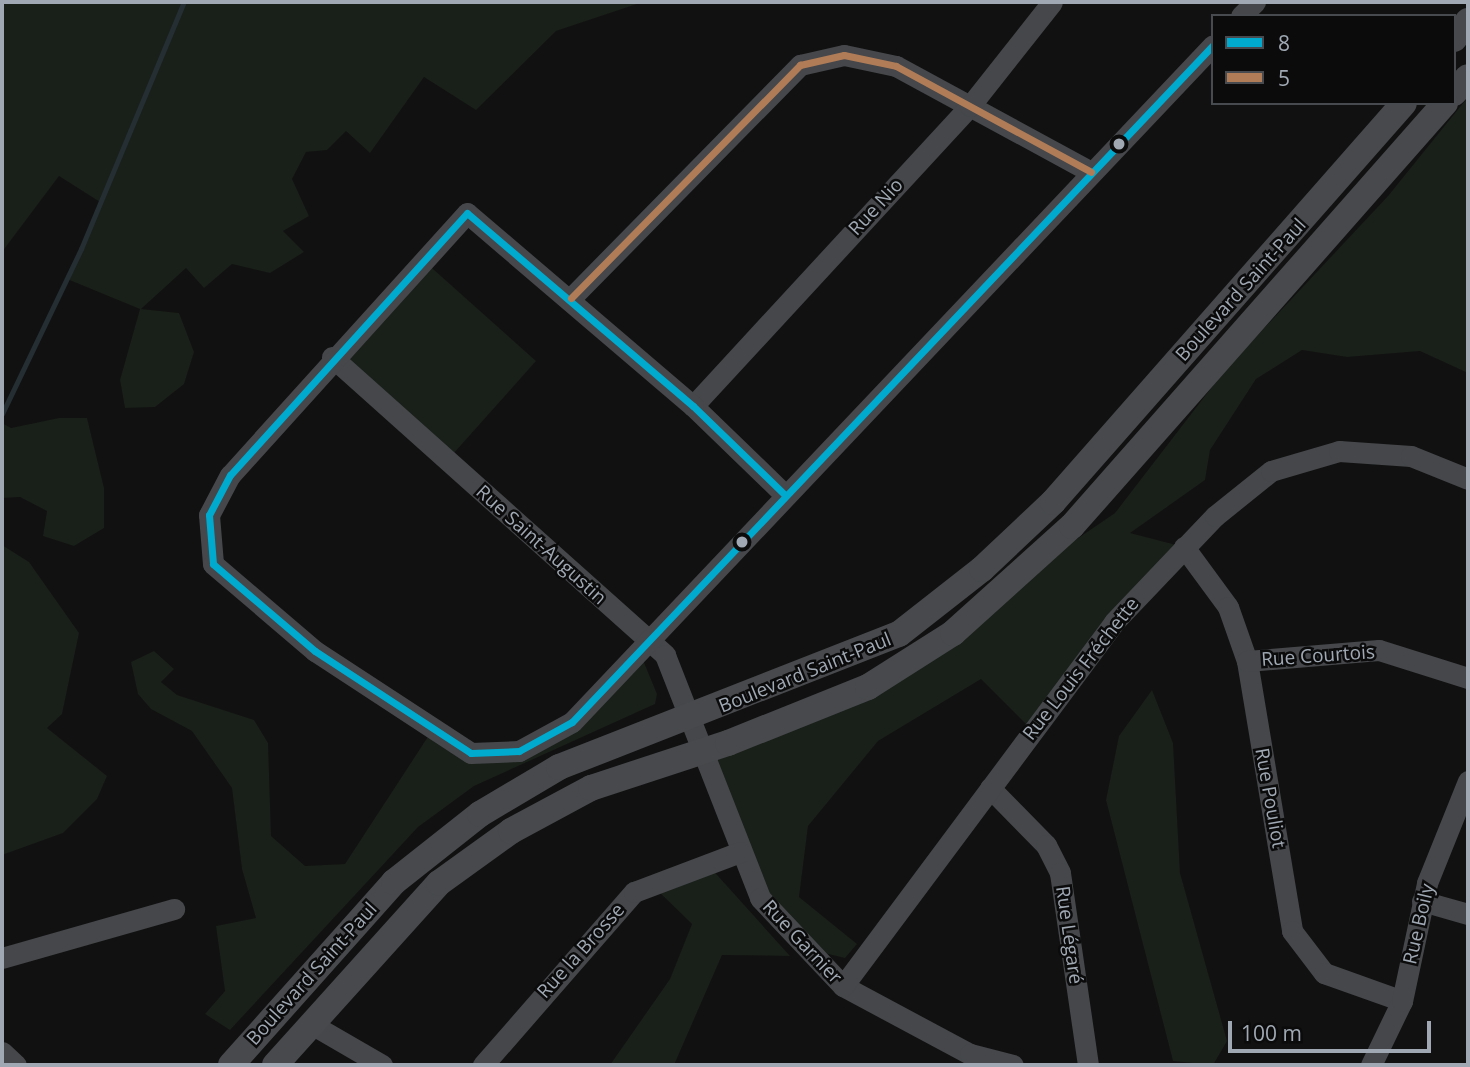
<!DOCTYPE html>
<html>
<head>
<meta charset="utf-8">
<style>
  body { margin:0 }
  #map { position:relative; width:1470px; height:1067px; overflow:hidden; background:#111; font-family:"Open Sans",sans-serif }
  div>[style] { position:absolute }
  .green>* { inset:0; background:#191f19 }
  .stream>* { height:4.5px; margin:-2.25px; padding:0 2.25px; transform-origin:2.25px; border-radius:2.25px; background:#242e33 }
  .minor>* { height:21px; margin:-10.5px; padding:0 10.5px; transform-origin:10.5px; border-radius:10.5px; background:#45474a }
  .major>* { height:26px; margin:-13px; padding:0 13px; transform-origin:13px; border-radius:13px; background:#47494c }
  .bus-1>* { height:7px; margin:-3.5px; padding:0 3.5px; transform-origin:3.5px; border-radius:3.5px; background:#00a9ce }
  .bus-2>* { height:7px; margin:-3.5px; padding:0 3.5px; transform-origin:3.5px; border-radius:3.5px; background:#b07c57 }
  .dots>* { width:19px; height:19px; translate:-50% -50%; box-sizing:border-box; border:4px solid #0b0b0c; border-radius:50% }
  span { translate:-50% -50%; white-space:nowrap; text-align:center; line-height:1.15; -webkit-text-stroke:5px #0b0b0c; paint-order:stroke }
  .street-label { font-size:19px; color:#a0a9b3 }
  .frame { position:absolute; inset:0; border:4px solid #a0a9b3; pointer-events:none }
  .legend { position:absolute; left:1211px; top:14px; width:245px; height:91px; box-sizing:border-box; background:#0b0b0c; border:2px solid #474a4f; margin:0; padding:9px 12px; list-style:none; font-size:21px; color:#a0a9b3 }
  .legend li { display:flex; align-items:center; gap:14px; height:35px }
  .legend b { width:35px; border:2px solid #474a4f }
  .scale { position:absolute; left:1228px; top:1021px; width:203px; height:32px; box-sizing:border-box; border:4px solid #a0a9b3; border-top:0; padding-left:9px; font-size:21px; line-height:24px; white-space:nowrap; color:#a0a9b3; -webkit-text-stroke:5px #0b0b0c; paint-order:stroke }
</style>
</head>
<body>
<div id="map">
  <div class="green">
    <i style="clip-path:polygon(2px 2px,643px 2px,556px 31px,476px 110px,424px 77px,370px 153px,346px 131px,327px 150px,306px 152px,292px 179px,309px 216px,283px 231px,304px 252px,270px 273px,232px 264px,204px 288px,186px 268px,141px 309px,179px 313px,194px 352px,184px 384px,155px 407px,125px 408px,120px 380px,140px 309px,67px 279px,100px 202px,59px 176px,2px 252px)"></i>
    <i style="clip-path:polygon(1468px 97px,1468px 373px,1420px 351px,1347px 357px,1302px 350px,1256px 379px,1210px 450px,1205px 480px,1130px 533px,1184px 547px,1033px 731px,981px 679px,878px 741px,808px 826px,799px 897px,857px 944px,845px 958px,824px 953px,760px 885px,715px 761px,830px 707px,1115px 513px,1225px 370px,1388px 196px)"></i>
    <i style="clip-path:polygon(423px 260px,536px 361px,445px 463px,331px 361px)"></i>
    <i style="clip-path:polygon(59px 418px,87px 418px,104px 488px,104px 528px,74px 546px,43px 536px,47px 511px,20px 497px,2px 498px,2px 423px,11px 428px)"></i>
    <i style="clip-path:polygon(2px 545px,29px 562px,79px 633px,62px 714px,47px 728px,107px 776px,97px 799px,63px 833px,2px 855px)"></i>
    <i style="clip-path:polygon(154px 651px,174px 669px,161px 682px,177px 695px,254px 720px,268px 743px,271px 836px,305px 866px,345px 864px,433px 729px,471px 753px,519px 751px,643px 660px,657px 694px,655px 704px,474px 786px,418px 827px,230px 1030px,205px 1014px,225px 991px,216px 926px,256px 918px,242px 869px,232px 788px,192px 731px,151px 709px,138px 694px,131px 662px)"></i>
    <i style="clip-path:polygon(1152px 690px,1173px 743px,1180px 873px,1227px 1041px,1213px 1065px,1173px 1061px,1106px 800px,1119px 736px)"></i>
    <i style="clip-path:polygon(709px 866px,790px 956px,722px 955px,674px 1065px,610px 1065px,670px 979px,692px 924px,656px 889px)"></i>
  </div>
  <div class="stream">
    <i style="left:2px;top:414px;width:183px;rotate:-64.4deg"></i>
    <i style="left:81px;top:249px;width:268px;rotate:-67.4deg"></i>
  </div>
  <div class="minor">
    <i style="left:1241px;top:16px;width:20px;rotate:-45deg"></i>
    <i style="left:571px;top:298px;width:327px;rotate:-45.5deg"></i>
    <i style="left:800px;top:65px;width:45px;rotate:-12.8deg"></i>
    <i style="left:844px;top:55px;width:53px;rotate:11.9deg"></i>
    <i style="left:896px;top:66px;width:222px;rotate:28.5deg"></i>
    <i style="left:332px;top:357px;width:447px;rotate:41.8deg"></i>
    <i style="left:665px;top:655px;width:261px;rotate:68.6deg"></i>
    <i style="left:760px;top:898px;width:121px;rotate:46.7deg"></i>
    <i style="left:843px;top:986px;width:144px;rotate:28.2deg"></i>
    <i style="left:970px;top:1054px;width:44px;rotate:14.3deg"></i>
    <i style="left:693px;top:406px;width:408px;rotate:-47.3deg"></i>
    <i style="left:970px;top:106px;width:132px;rotate:-51.7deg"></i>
    <i style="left:785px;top:495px;width:128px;rotate:-135.9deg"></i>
    <i style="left:693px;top:406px;width:297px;rotate:-139.5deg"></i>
    <i style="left:467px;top:213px;width:353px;rotate:132.1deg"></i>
    <i style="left:230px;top:475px;width:45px;rotate:117.7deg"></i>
    <i style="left:209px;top:515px;width:49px;rotate:85.3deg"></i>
    <i style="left:213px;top:564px;width:134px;rotate:40.5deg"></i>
    <i style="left:315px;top:651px;width:186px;rotate:33.2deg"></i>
    <i style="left:471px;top:753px;width:48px;rotate:-2.4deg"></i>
    <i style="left:519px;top:751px;width:60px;rotate:-28.7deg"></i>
    <i style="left:572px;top:722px;width:932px;rotate:-46.56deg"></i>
    <i style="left:1184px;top:547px;width:74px;rotate:53.7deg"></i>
    <i style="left:1228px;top:607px;width:57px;rotate:70.6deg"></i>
    <i style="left:1247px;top:661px;width:274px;rotate:80.5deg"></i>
    <i style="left:1292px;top:931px;width:53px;rotate:52.7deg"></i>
    <i style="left:1324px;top:973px;width:83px;rotate:19.7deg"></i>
    <i style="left:1247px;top:661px;width:132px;rotate:-4.8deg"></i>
    <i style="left:1379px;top:650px;width:93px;rotate:17.5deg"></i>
    <i style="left:990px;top:788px;width:80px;rotate:45.5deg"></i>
    <i style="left:1046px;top:845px;width:31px;rotate:63deg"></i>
    <i style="left:1060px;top:873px;width:194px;rotate:81.7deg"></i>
    <i style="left:1422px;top:901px;width:48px;rotate:15.8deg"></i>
    <i style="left:2px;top:958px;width:179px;rotate:-15.9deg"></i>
    <i style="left:843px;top:986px;width:454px;rotate:-53.3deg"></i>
    <i style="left:1114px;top:622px;width:146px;rotate:-46.4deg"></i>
    <i style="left:1215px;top:516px;width:72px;rotate:-38.8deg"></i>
    <i style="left:1271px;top:471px;width:71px;rotate:-16.4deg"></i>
    <i style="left:1339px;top:451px;width:72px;rotate:4deg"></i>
    <i style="left:1411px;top:456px;width:61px;rotate:22deg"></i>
    <i style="left:313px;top:1025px;width:80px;rotate:30.1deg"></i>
    <i style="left:2px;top:1052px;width:19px;rotate:43deg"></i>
    <i style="left:483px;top:1065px;width:230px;rotate:-48.9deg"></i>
    <i style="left:634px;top:892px;width:113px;rotate:-20.7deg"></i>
    <i style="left:1371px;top:1065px;width:71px;rotate:-64.2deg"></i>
    <i style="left:1402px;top:1001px;width:121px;rotate:-78deg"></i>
    <i style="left:1427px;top:883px;width:110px;rotate:-68.1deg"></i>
  </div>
  <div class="major">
    <i style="left:1454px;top:39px;width:23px;rotate:-52deg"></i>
    <i style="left:1454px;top:93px;width:21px;rotate:-49deg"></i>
    <i style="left:231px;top:1065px;width:245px;rotate:-48.3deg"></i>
    <i style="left:394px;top:882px;width:110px;rotate:-38.3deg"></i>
    <i style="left:480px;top:814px;width:92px;rotate:-30.7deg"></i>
    <i style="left:559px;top:767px;width:365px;rotate:-21.4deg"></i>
    <i style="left:899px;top:634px;width:105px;rotate:-38.1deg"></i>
    <i style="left:982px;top:569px;width:98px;rotate:-43.3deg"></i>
    <i style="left:1053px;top:502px;width:531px;rotate:-48.66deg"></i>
    <i style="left:275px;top:1065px;width:245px;rotate:-48deg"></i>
    <i style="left:439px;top:883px;width:89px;rotate:-35.8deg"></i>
    <i style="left:511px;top:831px;width:91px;rotate:-28.3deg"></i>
    <i style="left:591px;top:788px;width:144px;rotate:-18.2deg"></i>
    <i style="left:728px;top:743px;width:151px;rotate:-21.8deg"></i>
    <i style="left:868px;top:687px;width:101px;rotate:-32.4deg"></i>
    <i style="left:953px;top:633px;width:160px;rotate:-42deg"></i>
    <i style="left:1072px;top:526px;width:564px;rotate:-48.59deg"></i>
  </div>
  <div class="bus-1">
    <i style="left:785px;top:495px;width:128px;rotate:-135.9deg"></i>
    <i style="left:693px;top:406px;width:297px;rotate:-139.5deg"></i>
    <i style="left:467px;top:213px;width:353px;rotate:132.1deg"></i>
    <i style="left:230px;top:475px;width:45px;rotate:117.7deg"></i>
    <i style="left:209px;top:515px;width:49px;rotate:85.3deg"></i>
    <i style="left:213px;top:564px;width:134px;rotate:40.5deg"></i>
    <i style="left:315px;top:651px;width:186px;rotate:33.2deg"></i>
    <i style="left:471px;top:753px;width:48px;rotate:-2.4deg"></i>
    <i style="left:519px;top:751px;width:60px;rotate:-28.7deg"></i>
    <i style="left:572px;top:722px;width:932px;rotate:-46.56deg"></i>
  </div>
  <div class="bus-2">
    <i style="left:571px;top:298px;width:327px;rotate:-45.5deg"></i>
    <i style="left:800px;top:65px;width:45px;rotate:-12.8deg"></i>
    <i style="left:844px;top:55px;width:53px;rotate:11.9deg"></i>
    <i style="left:896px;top:66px;width:222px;rotate:28.5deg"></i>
  </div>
  <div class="dots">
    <i style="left:1119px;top:144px;background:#a0a9b3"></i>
    <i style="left:742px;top:542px;background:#a0a9b3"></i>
  </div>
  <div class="street-label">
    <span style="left:876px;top:207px;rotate:-47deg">Rue Nio</span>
    <span style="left:1241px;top:290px;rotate:-48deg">Boulevard Saint-Paul</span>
    <span style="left:541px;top:545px;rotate:42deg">Rue Saint-Augustin</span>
    <span style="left:1318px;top:656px;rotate:-4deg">Rue Courtois</span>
    <span style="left:1081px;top:669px;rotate:-52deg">Rue Louis Fréchette</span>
    <span style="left:805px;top:673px;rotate:-22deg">Boulevard Saint-Paul</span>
    <span style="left:1270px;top:798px;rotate:80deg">Rue Pouliot</span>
    <span style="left:1419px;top:924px;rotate:-77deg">Rue Boily</span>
    <span style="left:1069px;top:935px;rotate:82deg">Rue Légaré</span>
    <span style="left:802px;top:942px;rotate:47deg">Rue Garnier</span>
    <span style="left:581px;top:951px;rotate:-48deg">Rue la Brosse</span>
    <span style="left:312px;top:974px;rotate:-48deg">Boulevard Saint-Paul</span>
  </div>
  <div class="frame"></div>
  <ul class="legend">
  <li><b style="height:9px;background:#00a9ce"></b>8</li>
  <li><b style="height:9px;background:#b07c57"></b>5</li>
  </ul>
  <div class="scale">100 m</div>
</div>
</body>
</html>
